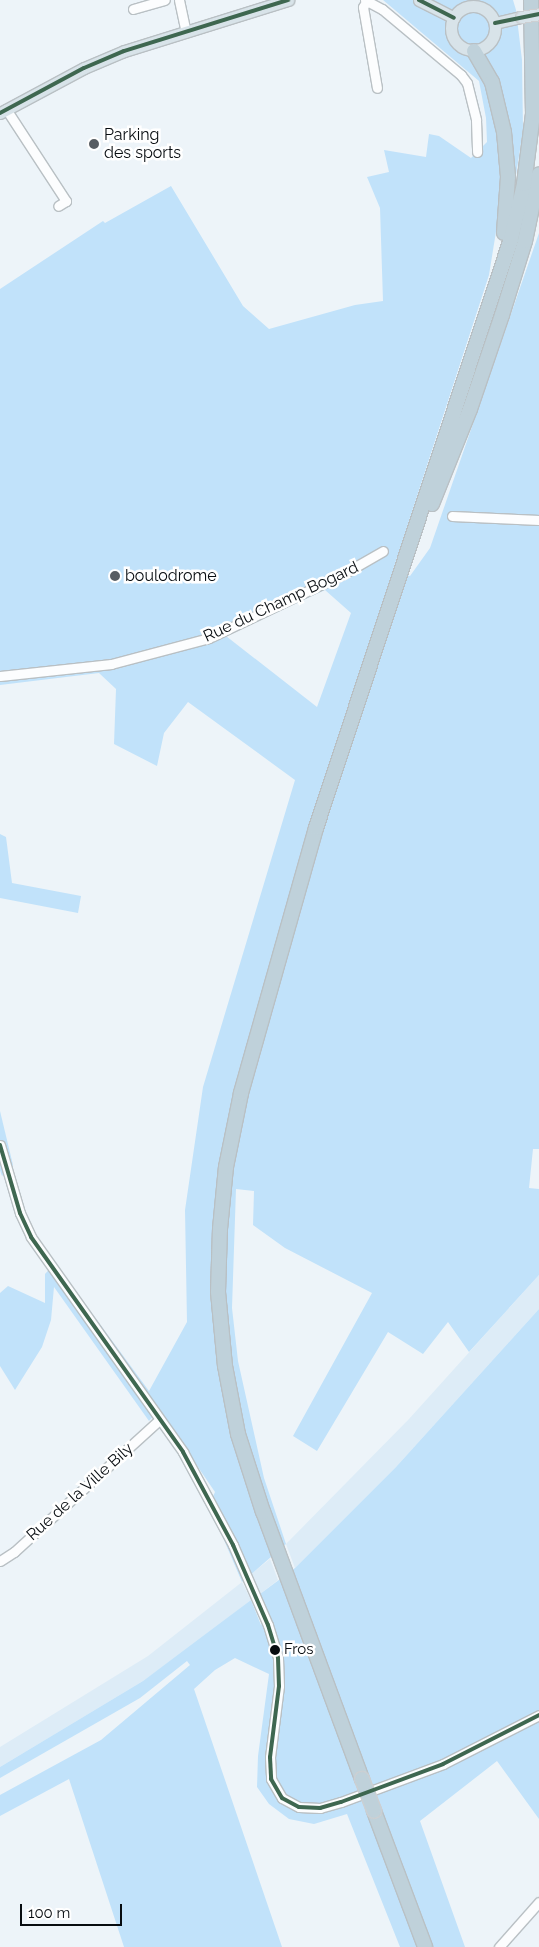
<!DOCTYPE html>
<html>
<head>
<meta charset="utf-8">
<style>
  body { margin:0 }
  #map { position:relative; width:539px; height:1947px; overflow:hidden; background:#edf4f9; font-family:Raleway,sans-serif }
  div>[style] { position:absolute }
  .built>* { inset:0; background:#ddecf7 }
  .green>* { inset:0; background:#c1e2fa }
  .roads { filter:drop-shadow(1px 0 #b9c0c4) drop-shadow(-1px 0 #b9c0c4) drop-shadow(0 1px #b9c0c4) drop-shadow(0 -1px #b9c0c4) }
  .minor>* { height:9px; margin:-4.5px; padding:0 4.5px; transform-origin:4.5px; border-radius:4.5px; background:#fcfdfe }
  .major>* { height:11px; margin:-5.5px; padding:0 5.5px; transform-origin:5.5px; border-radius:5.5px; background:#d8e3e9 }
  .major>.ring { margin:-5.5px; padding:0; box-sizing:content-box; background:none; border:11px solid #d8e3e9; border-radius:50% }
  .highway>* { height:14px; margin:-7px; padding:0 7px; transform-origin:7px; border-radius:7px; background:#bfd1da }
  .bridges { filter:drop-shadow(1px 0 #cccfd2) drop-shadow(-1px 0 #cccfd2) drop-shadow(0 1px #cccfd2) drop-shadow(0 -1px #cccfd2) }
  .major-bridge>* { height:11px; margin:-5.5px; padding:0 5.5px; transform-origin:5.5px; border-radius:5.5px; background:#d8e3e9 }
  .highway-bridge>* { height:14px; margin:-7px; padding:0 7px; transform-origin:7px; border-radius:7px; background:#bfd1da }
  .bus-1>* { height:4px; margin:-2px; padding:0 2px; transform-origin:2px; border-radius:2px; background:#3e6750 }
  .dots>* { width:14px; height:14px; translate:-50% -50%; box-sizing:border-box; border:2px solid #fff; border-radius:50% }
  span { translate:-50% -50%; white-space:nowrap; text-align:center; line-height:1.15; -webkit-text-stroke:5px #fff; paint-order:stroke }
  .bus-label { font-size:15px; color:#070c10 }
  .left { translate:0 -50%; text-align:left }
  .poi-label { font-size:16px; color:#070c10 }
  .street-label { font-size:16px; color:#070c10 }
  .scale { position:absolute; left:20px; top:1904px; width:102px; height:22px; box-sizing:border-box; border:2px solid #070c10; border-top:0; padding-left:6px; font-size:15px; line-height:18px; white-space:nowrap; color:#070c10; -webkit-text-stroke:4px #fff; paint-order:stroke }
</style>
</head>
<body>
<div id="map">
  <div class="built">
    <i style="clip-path:polygon(539px 1275px,539px 1309px,396px 1467px,295px 1568px,286px 1544px,409px 1419px)"></i>
    <i style="clip-path:polygon(270px 1559px,278px 1580px,260px 1594px,251px 1574px)"></i>
    <i style="clip-path:polygon(242px 1582px,251px 1600px,197px 1642px,143px 1681px,0 1767px,0 1747px,148px 1656px)"></i>
  </div>
  <div class="green">
    <i style="clip-path:polygon(evenodd,383px 0,513px 0,516px 10px,522px 60px,523px 130px,514px 188px,500px 207px,489px 275px,393px 570px,410px 576px,430px 548px,539px 233px,539px 1149px,533px 1149px,529px 1188px,539px 1189px,539px 1275px,469px 1352px,448px 1322px,423px 1354px,388px 1332px,317px 1451px,293px 1436px,372px 1293px,285px 1248px,253px 1225px,254px 1191px,236px 1189px,232px 1308px,238px 1361px,264px 1478px,286px 1544px,242px 1582px,209px 1505px,215px 1492px,159px 1410px,149px 1421px,54px 1287px,51px 1320px,42px 1347px,15px 1390px,0 1366px,0 1293px,8px 1286px,45px 1303px,45px 1274px,55px 1263px,149px 1391px,187px 1322px,185px 1210px,203px 1087px,295px 780px,188px 702px,164px 733px,157px 766px,114px 744px,116px 689px,99px 673px,0 685px,0 289px,103px 221px,105px 223px,171px 186px,243px 306px,269px 329px,355px 305px,383px 301px,380px 208px,367px 177px,389px 172px,384px 150px,426px 157px,429px 134px,439px 136px,471px 158px,487px 142px,486px 118px,479px 81px,383px 0,325px 590px,351px 613px,317px 707px,226px 636px,325px 590px)"></i>
    <i style="clip-path:polygon(0 834px,6px 837px,12px 883px,81px 896px,78px 913px,0 898px)"></i>
    <i style="clip-path:polygon(0 1111px,13px 1165px,2px 1176px,0 1170px)"></i>
    <i style="clip-path:polygon(539px 1309px,539px 1819px,497px 1761px,420px 1821px,465px 1947px,400px 1947px,347px 1814px,314px 1824px,289px 1819px,269px 1804px,257px 1787px,258px 1756px,269px 1674px,235px 1658px,215px 1670px,194px 1689px,282px 1947px,124px 1947px,69px 1779px,0 1816px,0 1795px,101px 1740px,190px 1665px,187px 1661px,140px 1698px,0 1778px,0 1767px,143px 1681px,251px 1600px,261px 1625px,269px 1616px,260px 1594px,295px 1568px,396px 1467px)"></i>
  </div>
  <div class="roads">
    <div class="minor">
      <i style="left:179px;top:0;width:33px;rotate:78deg"></i>
      <i style="left:365px;top:0;width:19px;rotate:28deg"></i>
      <i style="left:382px;top:9px;width:103px;rotate:39.9deg"></i>
      <i style="left:461px;top:75px;width:10px;rotate:53deg"></i>
      <i style="left:467px;top:83px;width:38px;rotate:76deg"></i>
      <i style="left:476px;top:120px;width:32px;rotate:88deg"></i>
      <i style="left:366px;top:2px;width:6px;rotate:121deg"></i>
      <i style="left:363px;top:7px;width:82px;rotate:80.2deg"></i>
      <i style="left:133px;top:9px;width:33px;rotate:-16deg"></i>
      <i style="left:6px;top:109px;width:110px;rotate:56.9deg"></i>
      <i style="left:66px;top:201px;width:9px;rotate:148deg"></i>
      <i style="left:452px;top:516px;width:87px;rotate:2.6deg"></i>
      <i style="left:0;top:676px;width:112px;rotate:-6.2deg"></i>
      <i style="left:111px;top:664px;width:101px;rotate:-14.9deg"></i>
      <i style="left:209px;top:638px;width:148px;rotate:-25.5deg"></i>
      <i style="left:343px;top:574px;width:46px;rotate:-29.9deg"></i>
      <i style="left:0;top:1145px;width:71px;rotate:73.6deg"></i>
      <i style="left:20px;top:1213px;width:26px;rotate:65deg"></i>
      <i style="left:31px;top:1237px;width:263px;rotate:54.7deg"></i>
      <i style="left:183px;top:1452px;width:106px;rotate:61.7deg"></i>
      <i style="left:233px;top:1545px;width:87px;rotate:66.4deg"></i>
      <i style="left:268px;top:1625px;width:34px;rotate:73deg"></i>
      <i style="left:278px;top:1658px;width:28px;rotate:88deg"></i>
      <i style="left:279px;top:1686px;width:72px;rotate:97.2deg"></i>
      <i style="left:270px;top:1757px;width:22px;rotate:87deg"></i>
      <i style="left:271px;top:1779px;width:22px;rotate:60deg"></i>
      <i style="left:282px;top:1798px;width:19px;rotate:28deg"></i>
      <i style="left:299px;top:1807px;width:21px;rotate:3deg"></i>
      <i style="left:320px;top:1808px;width:22px;rotate:-16deg"></i>
      <i style="left:341px;top:1802px;width:109px;rotate:-20.4deg"></i>
      <i style="left:443px;top:1764px;width:108px;rotate:-27deg"></i>
      <i style="left:0;top:1561px;width:17px;rotate:-33deg"></i>
      <i style="left:14px;top:1552px;width:196px;rotate:-42.3deg"></i>
      <i style="left:499px;top:1947px;width:60px;rotate:-48.4deg"></i>
    </div>
    <div class="major">
      <i style="left:419px;top:0;width:39px;rotate:27deg"></i>
      <i class="ring" style="left:451px;top:6px;width:33px;height:33px"></i>
      <i style="left:495px;top:23px;width:27px;rotate:-13deg"></i>
      <i style="left:0;top:113px;width:95px;rotate:-28.2deg"></i>
      <i style="left:84px;top:68px;width:43px;rotate:-23deg"></i>
      <i style="left:124px;top:51px;width:172px;rotate:-17.3deg"></i>
    </div>
    <div class="highway">
      <i style="left:474px;top:51px;width:36px;rotate:60deg"></i>
      <i style="left:492px;top:82px;width:51px;rotate:76.5deg"></i>
      <i style="left:504px;top:132px;width:45px;rotate:84.9deg"></i>
      <i style="left:508px;top:177px;width:56px;rotate:94.1deg"></i>
      <i style="left:432px;top:504px;width:102px;rotate:-68.2deg"></i>
      <i style="left:470px;top:409px;width:99px;rotate:-71.2deg"></i>
      <i style="left:502px;top:315px;width:77px;rotate:-72.7deg"></i>
      <i style="left:525px;top:241px;width:68px;rotate:-78.2deg"></i>
      <i style="left:362px;top:1779px;width:285px;rotate:-110.3deg"></i>
      <i style="left:263px;top:1512px;width:82px;rotate:-107.8deg"></i>
      <i style="left:238px;top:1434px;width:69px;rotate:-100.8deg"></i>
      <i style="left:225px;top:1366px;width:74px;rotate:-95.4deg"></i>
      <i style="left:218px;top:1292px;width:63px;rotate:-88.2deg"></i>
      <i style="left:220px;top:1229px;width:62px;rotate:-84.5deg"></i>
      <i style="left:226px;top:1167px;width:76px;rotate:-78.5deg"></i>
      <i style="left:241px;top:1093px;width:275px;rotate:-74.2deg"></i>
      <i style="left:316px;top:828px;width:620px;rotate:-71.68deg"></i>
      <i style="left:511px;top:239px;width:57px;rotate:-76.7deg"></i>
      <i style="left:524px;top:184px;width:71px;rotate:-82.7deg"></i>
      <i style="left:533px;top:114px;width:114px;rotate:-91deg"></i>
      <i style="left:374px;top:1811px;width:145px;rotate:69.4deg"></i>
    </div>
  </div>
  <div class="bridges">
    <div class="major-bridge">
      <i style="left:521px;top:17px;width:18px;rotate:-9deg"></i>
    </div>
    <div class="highway-bridge">
      <i style="left:362px;top:1779px;width:34px;rotate:69deg"></i>
    </div>
  </div>
  <div class="bus-1">
    <i style="left:419px;top:0;width:39px;rotate:27deg"></i>
    <i style="left:495px;top:23px;width:45px;rotate:-11.6deg"></i>
    <i style="left:0;top:113px;width:95px;rotate:-28.2deg"></i>
    <i style="left:84px;top:68px;width:43px;rotate:-23deg"></i>
    <i style="left:124px;top:51px;width:172px;rotate:-17.3deg"></i>
    <i style="left:0;top:1145px;width:71px;rotate:73.6deg"></i>
    <i style="left:20px;top:1213px;width:26px;rotate:65deg"></i>
    <i style="left:31px;top:1237px;width:263px;rotate:54.7deg"></i>
    <i style="left:183px;top:1452px;width:106px;rotate:61.7deg"></i>
    <i style="left:233px;top:1545px;width:87px;rotate:66.4deg"></i>
    <i style="left:268px;top:1625px;width:34px;rotate:73deg"></i>
    <i style="left:278px;top:1658px;width:28px;rotate:88deg"></i>
    <i style="left:279px;top:1686px;width:72px;rotate:97.2deg"></i>
    <i style="left:270px;top:1757px;width:22px;rotate:87deg"></i>
    <i style="left:271px;top:1779px;width:22px;rotate:60deg"></i>
    <i style="left:282px;top:1798px;width:19px;rotate:28deg"></i>
    <i style="left:299px;top:1807px;width:21px;rotate:3deg"></i>
    <i style="left:320px;top:1808px;width:22px;rotate:-16deg"></i>
    <i style="left:341px;top:1802px;width:109px;rotate:-20.4deg"></i>
    <i style="left:443px;top:1764px;width:108px;rotate:-27deg"></i>
  </div>
  <div class="dots">
    <i style="left:94px;top:144px;background:#585d62"></i>
    <i style="left:115px;top:576px;background:#585d62"></i>
    <i style="left:275px;top:1650px;background:#070c10"></i>
  </div>
  <div class="bus-label">
    <span class="left" style="left:284px;top:1650px">Fros</span>
  </div>
  <div class="poi-label">
    <span class="left" style="left:104px;top:144px">Parking<br>des sports</span>
    <span class="left" style="left:125px;top:576px">boulodrome</span>
  </div>
  <div class="street-label">
    <span style="left:281px;top:602px;rotate:-25deg">Rue du Champ Bogard</span>
    <span style="left:80px;top:1492px;rotate:-42deg">Rue de la Ville Bily</span>
  </div>
  <div class="scale">100 m</div>
</div>
</body>
</html>
